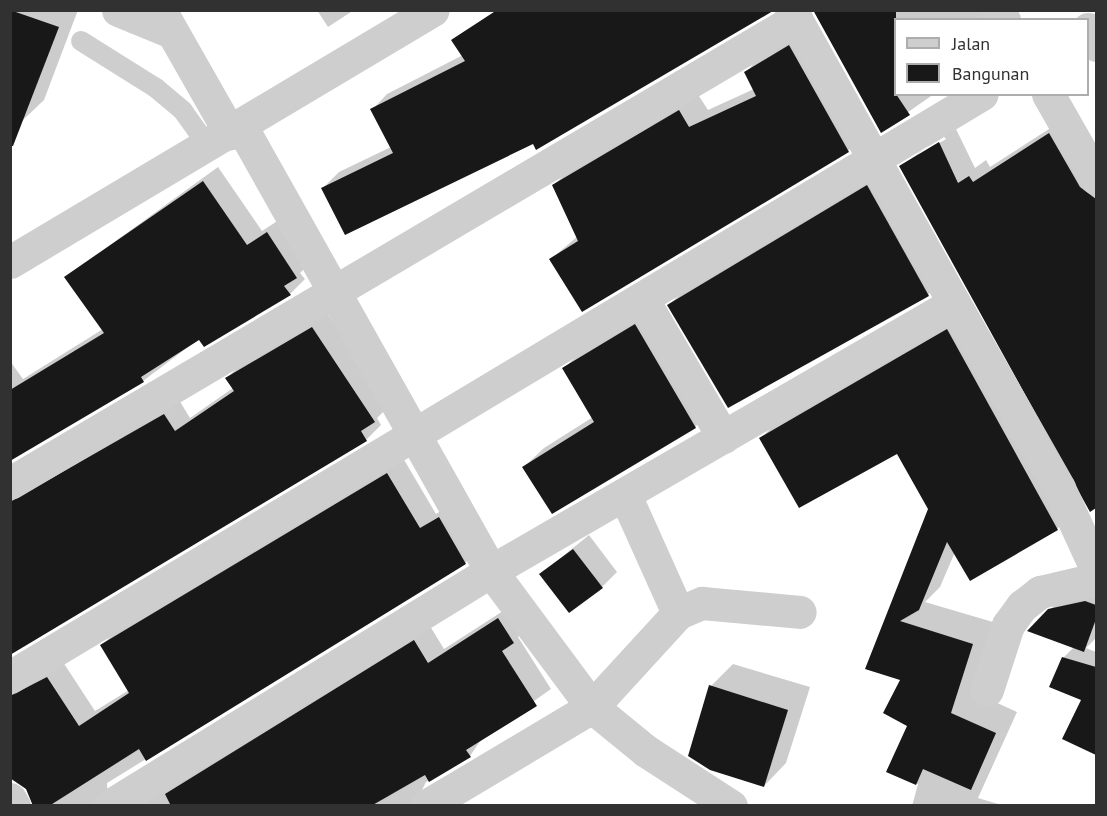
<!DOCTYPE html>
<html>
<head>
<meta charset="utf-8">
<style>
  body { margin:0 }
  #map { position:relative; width:1107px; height:816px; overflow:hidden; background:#fff; font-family:"PT Sans",sans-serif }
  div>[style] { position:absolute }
  .shadow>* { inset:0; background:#0003 }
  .building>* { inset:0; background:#181818 }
  .service>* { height:20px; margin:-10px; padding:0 10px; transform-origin:10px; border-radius:10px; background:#cecece }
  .minor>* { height:33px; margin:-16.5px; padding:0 16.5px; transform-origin:16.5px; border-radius:16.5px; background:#cecece }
  .tertiary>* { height:33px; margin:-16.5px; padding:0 16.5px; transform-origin:16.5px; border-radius:16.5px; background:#cecece }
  span { translate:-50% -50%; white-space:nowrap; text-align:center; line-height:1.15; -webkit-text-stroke:6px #fff; paint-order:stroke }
  .frame { position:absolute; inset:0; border:12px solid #313131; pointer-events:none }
  .legend { position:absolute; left:894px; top:18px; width:195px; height:78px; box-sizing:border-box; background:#fff; border:2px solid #adadad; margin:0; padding:8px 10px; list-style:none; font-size:18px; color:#313131 }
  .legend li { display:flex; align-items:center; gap:12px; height:30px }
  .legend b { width:30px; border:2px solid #adadad }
</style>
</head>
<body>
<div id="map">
  <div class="shadow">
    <i style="clip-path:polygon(10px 10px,78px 10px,44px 100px,21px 122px)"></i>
    <i style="clip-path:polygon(317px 10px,354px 10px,328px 27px)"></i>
    <i style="clip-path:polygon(814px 10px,983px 10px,989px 20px,896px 20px,896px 94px,934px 94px,881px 131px)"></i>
    <i style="clip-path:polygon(807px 28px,866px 133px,848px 151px,551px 259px,578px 236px,554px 185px,572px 167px,697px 93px,708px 110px,754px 89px,746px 72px,763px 54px)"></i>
    <i style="clip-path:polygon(504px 34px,562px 121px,323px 188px,339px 172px,391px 147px,372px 110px,387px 94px)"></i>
    <i style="clip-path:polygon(evenodd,1066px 118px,1096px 167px,1096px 507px,1091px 510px,901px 166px,955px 127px,975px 168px,986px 160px,990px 167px,1066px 118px,944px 137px,946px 139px,918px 156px,918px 153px,944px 137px)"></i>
    <i style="clip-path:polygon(889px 164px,950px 273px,928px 295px,669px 305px,691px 283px)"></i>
    <i style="clip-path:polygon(218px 167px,262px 231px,282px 218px,311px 262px,300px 273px,305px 279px,290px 294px,200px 338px,143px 381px,10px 459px,10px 361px,23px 379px,103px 329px,66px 277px)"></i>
    <i style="clip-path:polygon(655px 306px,714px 407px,695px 427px,524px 467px,544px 448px,593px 417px,564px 368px,584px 349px)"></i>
    <i style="clip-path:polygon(969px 308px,1078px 508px,1057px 529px,955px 552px,940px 587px,925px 602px,993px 622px,971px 691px,1017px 712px,978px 798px,1005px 806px,912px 806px,918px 784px,888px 771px,909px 725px,903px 679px,867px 668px,930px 509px,897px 452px,761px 438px,782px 417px)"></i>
    <i style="clip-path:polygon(327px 313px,389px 406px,377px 418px,381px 425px,366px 440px,10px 650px,10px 479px,179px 400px,190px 418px,233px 388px,227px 378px,242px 363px)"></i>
    <i style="clip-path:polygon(403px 458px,436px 514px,455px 502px,480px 548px,465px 563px,107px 783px,108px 799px,114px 806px,34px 806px,27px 788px,10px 779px,10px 693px,63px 662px,95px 711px,129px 690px,102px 645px,118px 629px)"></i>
    <i style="clip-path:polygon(589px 535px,617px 572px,602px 587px,541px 574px)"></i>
    <i style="clip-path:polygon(1096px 587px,1096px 638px,1086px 648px,1096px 652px,1096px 754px,1064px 738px,1083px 699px,1063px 658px,1074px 647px,1029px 631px,1066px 594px)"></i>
    <i style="clip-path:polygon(514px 604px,528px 626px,518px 637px,551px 689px,483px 737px,470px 756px,426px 782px,422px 790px,432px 806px,138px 806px,430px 626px,444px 649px)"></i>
    <i style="clip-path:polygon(733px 664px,810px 687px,786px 763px,764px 786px,711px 686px)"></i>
  </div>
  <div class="building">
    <i style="clip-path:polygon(10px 10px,59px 27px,13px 146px,10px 146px)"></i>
    <i style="clip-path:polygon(497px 10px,772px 10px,773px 11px,536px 150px,533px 144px,345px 235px,321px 188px,393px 153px,370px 109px,465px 61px,451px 40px)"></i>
    <i style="clip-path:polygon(813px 10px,896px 10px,896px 94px,910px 115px,881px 133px)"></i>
    <i style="clip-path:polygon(789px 45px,849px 152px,582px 312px,549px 259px,578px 241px,552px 185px,679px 110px,689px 127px,756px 96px,744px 72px)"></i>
    <i style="clip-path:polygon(1049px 133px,1080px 187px,1096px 199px,1096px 508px,1090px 512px,899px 166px,939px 142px,958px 183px,969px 176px,973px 182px)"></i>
    <i style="clip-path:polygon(203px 181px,247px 245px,267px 232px,297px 278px,284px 286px,291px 295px,204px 347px,199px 340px,141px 377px,144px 382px,10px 461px,10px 390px,104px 333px,64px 277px)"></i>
    <i style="clip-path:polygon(867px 185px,929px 296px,728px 408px,667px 305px)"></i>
    <i style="clip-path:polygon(635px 324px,696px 428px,552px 514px,522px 467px,594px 422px,562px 368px)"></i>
    <i style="clip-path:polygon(312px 327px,375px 422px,361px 431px,367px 441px,10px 655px,10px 502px,164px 414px,175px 431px,234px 391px,225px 378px)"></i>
    <i style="clip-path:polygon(947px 329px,1058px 530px,970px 581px,947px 542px,919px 610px,900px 621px,973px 644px,951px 713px,996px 733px,971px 790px,923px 769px,916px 785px,886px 772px,907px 726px,883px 713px,900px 680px,865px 669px,928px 509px,897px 454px,799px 508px,759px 438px)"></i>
    <i style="clip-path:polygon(387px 473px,420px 528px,439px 517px,466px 564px,146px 761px,139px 749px,49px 806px,33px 806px,26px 789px,10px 778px,10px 696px,47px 677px,79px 726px,129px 693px,100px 645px)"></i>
    <i style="clip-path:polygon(573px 549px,603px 588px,569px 613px,539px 574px)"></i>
    <i style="clip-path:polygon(1085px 601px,1096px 605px,1096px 619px,1084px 652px,1027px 631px,1048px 609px)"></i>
    <i style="clip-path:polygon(498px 618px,514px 643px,502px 651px,537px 706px,466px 750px,471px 757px,429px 782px,425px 775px,371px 806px,171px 806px,165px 794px,414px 640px,428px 663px)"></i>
    <i style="clip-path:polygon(1062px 657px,1096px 667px,1096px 755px,1062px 739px,1081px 700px,1049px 687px)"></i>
    <i style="clip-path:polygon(709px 685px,788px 710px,764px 787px,710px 770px,688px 756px)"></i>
  </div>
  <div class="service">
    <i style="left:81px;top:41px;width:89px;rotate:32.1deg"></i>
    <i style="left:156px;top:88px;width:35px;rotate:40deg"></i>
    <i style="left:183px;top:111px;width:43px;rotate:54.5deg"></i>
  </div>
  <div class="minor">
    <i style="left:118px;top:10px;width:58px;rotate:22.2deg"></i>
    <i style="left:160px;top:10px;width:142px;rotate:60.4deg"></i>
    <i style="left:998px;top:10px;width:12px;rotate:59deg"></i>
    <i style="left:1048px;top:94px;width:97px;rotate:60.3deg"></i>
    <i style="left:10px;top:262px;width:492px;rotate:-30.8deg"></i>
    <i style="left:643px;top:300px;width:159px;rotate:59.7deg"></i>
    <i style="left:954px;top:303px;width:213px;rotate:60.4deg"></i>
    <i style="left:1059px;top:488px;width:89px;rotate:65.4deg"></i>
    <i style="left:10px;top:483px;width:913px;rotate:-30.55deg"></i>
    <i style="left:678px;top:613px;width:26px;rotate:-23deg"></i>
    <i style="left:702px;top:603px;width:98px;rotate:5.2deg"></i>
    <i style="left:10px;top:677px;width:1133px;rotate:-30.96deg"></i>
    <i style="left:987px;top:690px;width:68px;rotate:-72.1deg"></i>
    <i style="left:1008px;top:625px;width:24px;rotate:-54deg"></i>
    <i style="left:1022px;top:606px;width:23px;rotate:-38deg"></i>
    <i style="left:1040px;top:592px;width:57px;rotate:-13.1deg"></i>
    <i style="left:10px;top:799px;width:8px;rotate:60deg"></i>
    <i style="left:109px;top:806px;width:448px;rotate:-31.6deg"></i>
    <i style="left:491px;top:571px;width:510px;rotate:-119.33deg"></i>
    <i style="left:426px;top:806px;width:193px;rotate:-30.8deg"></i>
    <i style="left:592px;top:707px;width:127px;rotate:-47.5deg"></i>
    <i style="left:678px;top:613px;width:129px;rotate:-114.2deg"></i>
    <i style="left:731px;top:806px;width:101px;rotate:-147.1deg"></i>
    <i style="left:646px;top:751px;width:70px;rotate:-140.8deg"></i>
    <i style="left:592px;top:707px;width:169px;rotate:-126.6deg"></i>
    <i style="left:491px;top:571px;width:535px;rotate:-30.06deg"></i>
    <i style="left:954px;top:303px;width:335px;rotate:-119.1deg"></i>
  </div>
  <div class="tertiary">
    <i style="left:1088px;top:29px;width:18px;rotate:63deg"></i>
  </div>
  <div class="frame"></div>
  <ul class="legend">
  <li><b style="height:8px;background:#cecece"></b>Jalan</li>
  <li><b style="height:16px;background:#181818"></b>Bangunan</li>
  </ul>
</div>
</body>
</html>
